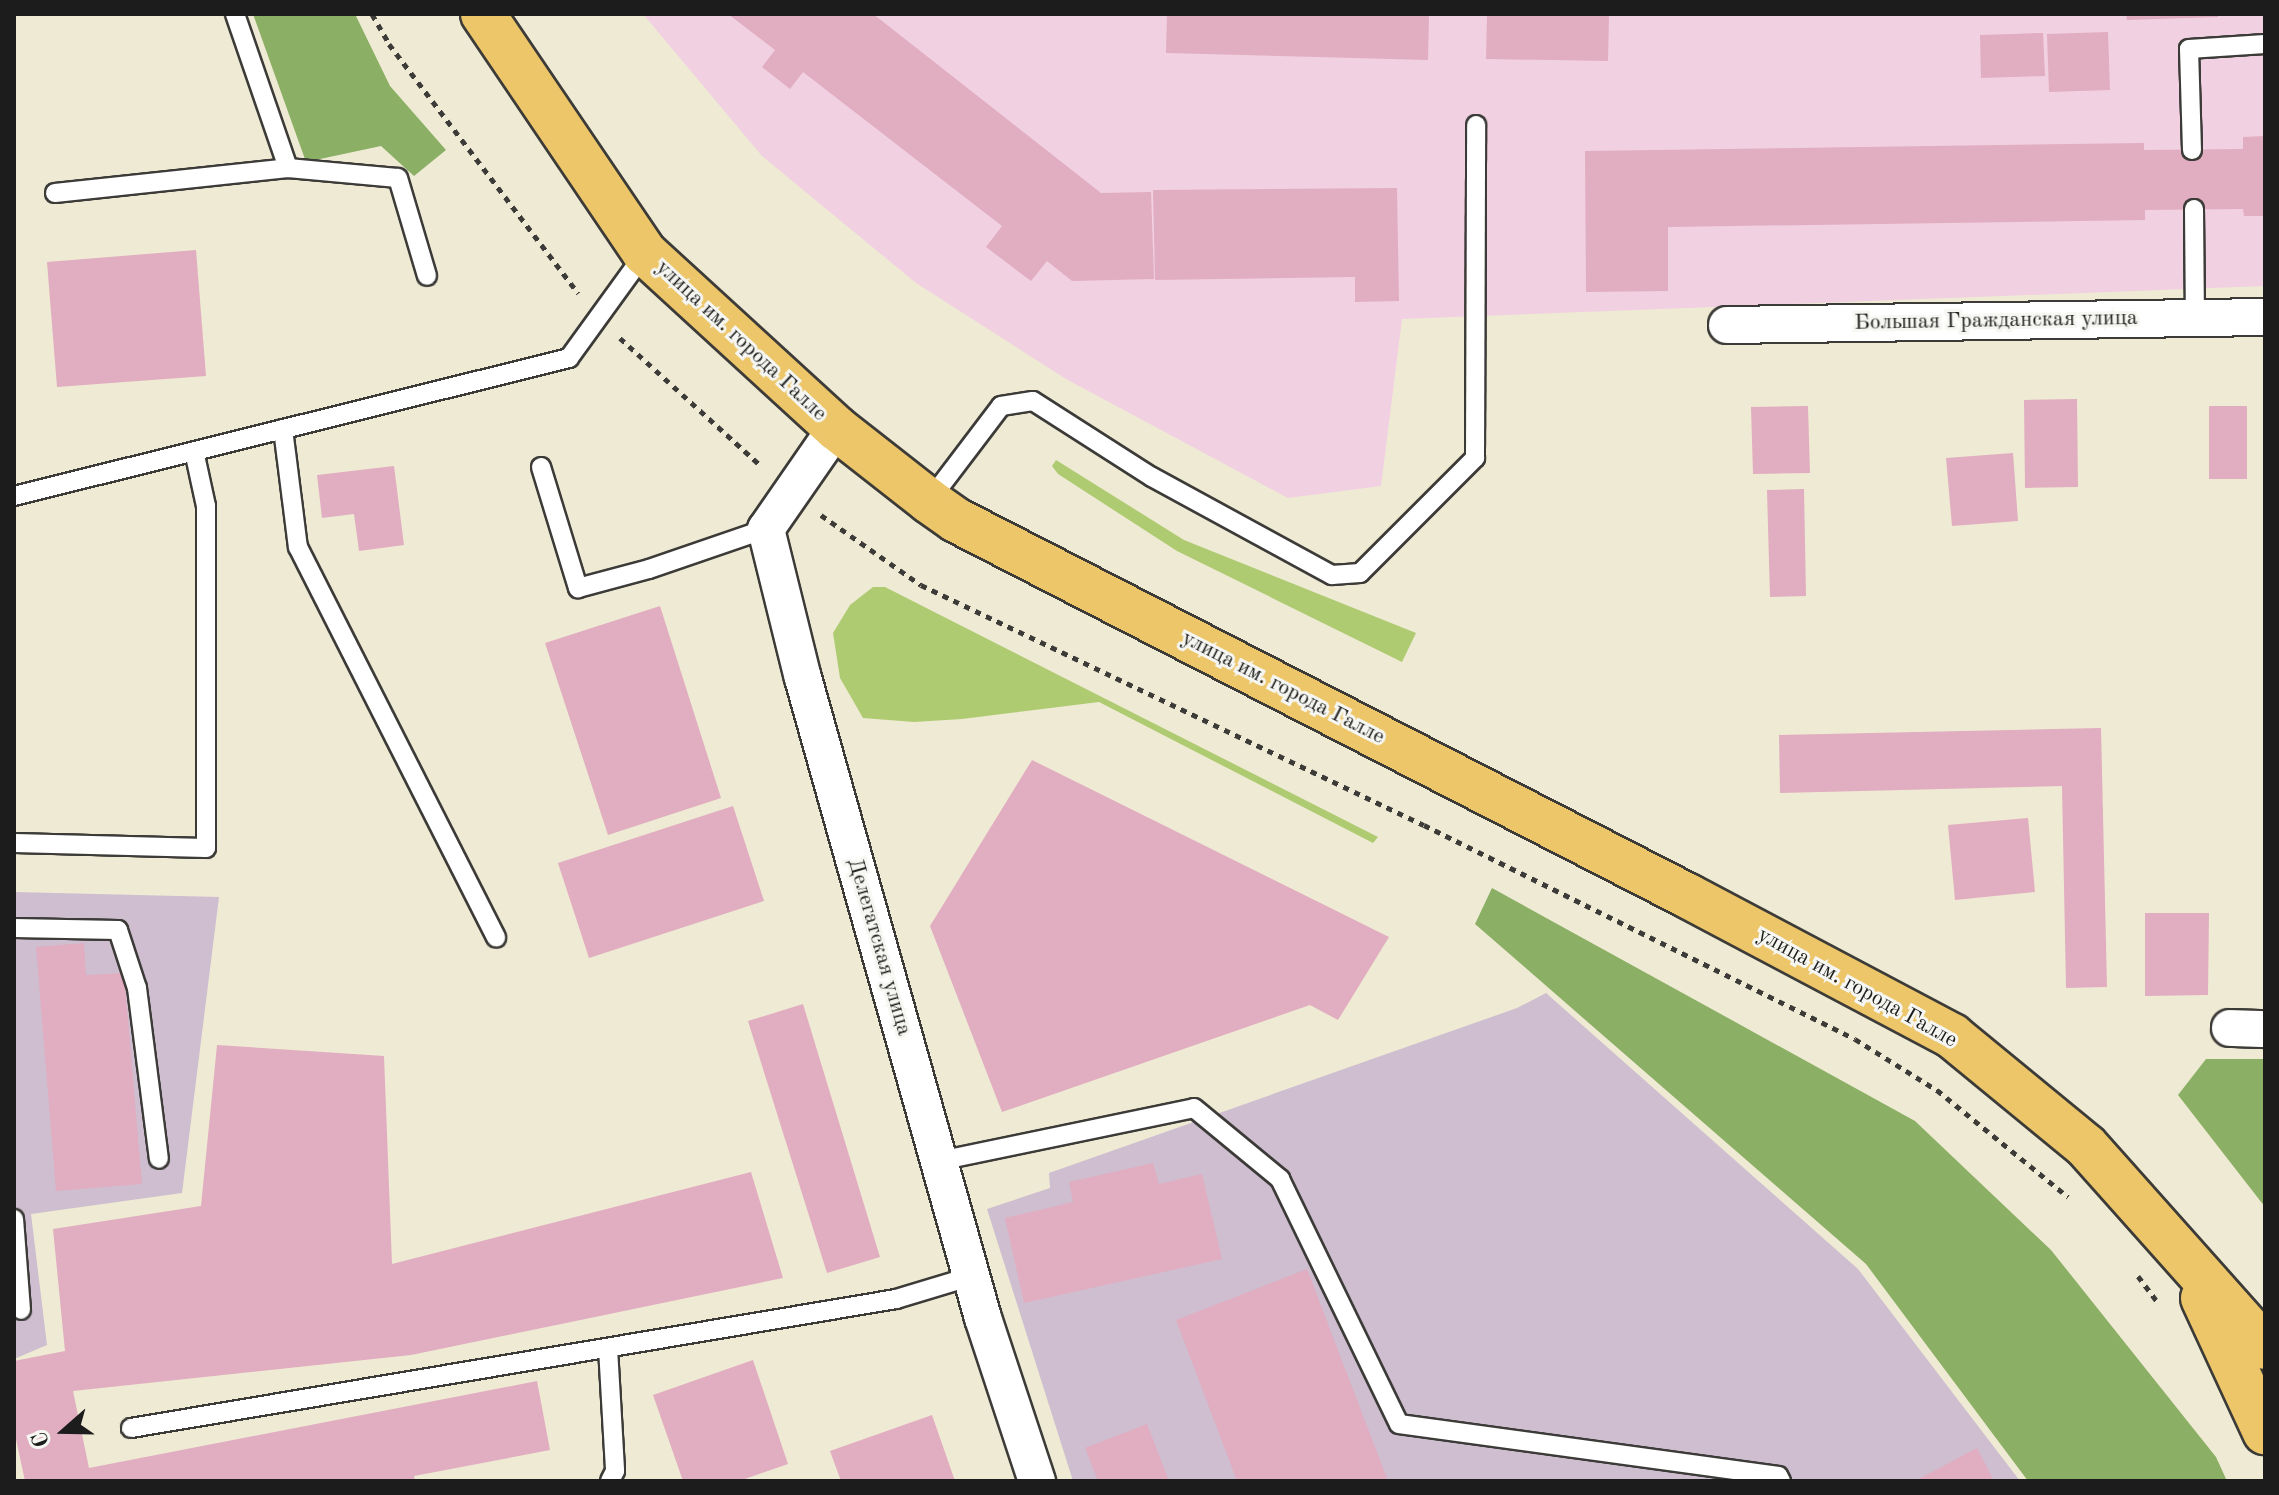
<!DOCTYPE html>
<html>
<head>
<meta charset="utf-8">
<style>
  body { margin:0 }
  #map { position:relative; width:2279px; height:1495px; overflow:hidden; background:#efead4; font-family:"Old Standard TT",serif }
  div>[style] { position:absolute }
  .built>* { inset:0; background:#f1d0e2 }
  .industrial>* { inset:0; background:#cebed0 }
  .green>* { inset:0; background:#afcb72 }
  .forest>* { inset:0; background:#8baf64 }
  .building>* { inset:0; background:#e1adc0 }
  .path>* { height:5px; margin-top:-2.5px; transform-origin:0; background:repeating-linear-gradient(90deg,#3c3b38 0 6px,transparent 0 12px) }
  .roads { filter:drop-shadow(2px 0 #3c3b38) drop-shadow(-2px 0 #3c3b38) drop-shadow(0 2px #3c3b38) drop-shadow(0 -2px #3c3b38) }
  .lane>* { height:18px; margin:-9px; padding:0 9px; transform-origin:9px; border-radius:9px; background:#fff }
  .street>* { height:36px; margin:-18px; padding:0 18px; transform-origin:18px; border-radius:18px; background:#fff }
  .primary>* { height:44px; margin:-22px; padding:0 22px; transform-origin:22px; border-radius:22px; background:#ecc669 }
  span { translate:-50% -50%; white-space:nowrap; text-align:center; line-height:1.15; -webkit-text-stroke:6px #f6f6f2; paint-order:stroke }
  .street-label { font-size:22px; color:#1c1c1c }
  .frame { position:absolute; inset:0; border:16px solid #1c1c1c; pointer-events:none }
  .north { position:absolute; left:24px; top:1391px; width:80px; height:80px; -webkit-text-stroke:6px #f6f6f2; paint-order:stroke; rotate:250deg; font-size:22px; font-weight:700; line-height:32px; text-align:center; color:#1c1c1c }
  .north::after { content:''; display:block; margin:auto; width:28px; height:36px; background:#1c1c1c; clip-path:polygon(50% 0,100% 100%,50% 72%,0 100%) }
</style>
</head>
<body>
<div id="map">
  <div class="built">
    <i style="clip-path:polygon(643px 14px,2265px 14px,2265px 286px,1402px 319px,1381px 486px,1288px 498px,1066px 379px,916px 283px,762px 156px)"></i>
  </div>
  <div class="industrial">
    <i style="clip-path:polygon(14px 892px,219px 897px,182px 1193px,31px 1214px,47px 1345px,14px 1359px)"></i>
    <i style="clip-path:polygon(1546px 993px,1858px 1269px,2020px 1481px,1073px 1481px,987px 1209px,1050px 1188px,1049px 1173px,1517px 1008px)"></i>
  </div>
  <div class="green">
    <i style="clip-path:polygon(1056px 460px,1184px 540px,1416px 633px,1402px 662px,1177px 551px,1058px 474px,1052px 466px)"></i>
    <i style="clip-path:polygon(873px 587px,885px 587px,1378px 837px,1373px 843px,1099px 702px,962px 719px,914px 722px,863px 718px,840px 678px,833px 633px,850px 605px)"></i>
  </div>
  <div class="forest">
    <i style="clip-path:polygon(253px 14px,355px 14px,390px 86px,446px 150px,414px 176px,381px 146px,306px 162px)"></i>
    <i style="clip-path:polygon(1492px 888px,1915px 1121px,2051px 1250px,2216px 1457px,2227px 1481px,2028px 1481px,1866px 1264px,1475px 924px)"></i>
    <i style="clip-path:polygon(2206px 1059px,2265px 1059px,2265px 1207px,2178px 1095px)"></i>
  </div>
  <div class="building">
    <i style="clip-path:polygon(728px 14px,872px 14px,877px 17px,1101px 193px,1151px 192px,1154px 279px,1072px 281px,1047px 261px,1031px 281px,986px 247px,1002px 226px,803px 72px,790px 89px,762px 67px,775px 50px)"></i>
    <i style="clip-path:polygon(1167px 14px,1429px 14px,1428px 60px,1166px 53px)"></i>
    <i style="clip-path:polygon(1487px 14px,1609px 14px,1608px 61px,1486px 59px)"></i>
    <i style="clip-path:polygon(2126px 14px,2218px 14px,2218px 17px,2127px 20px)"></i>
    <i style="clip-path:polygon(2108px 32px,2110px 90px,2049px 92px,2047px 34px)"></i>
    <i style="clip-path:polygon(2043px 33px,2045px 76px,1981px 78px,1980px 35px)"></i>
    <i style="clip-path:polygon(2265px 136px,2265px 216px,2244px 216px,2243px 209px,2145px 210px,2145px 220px,1668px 227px,1668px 291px,1586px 292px,1585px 151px,2144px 143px,2144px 150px,2243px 149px,2243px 137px)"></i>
    <i style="clip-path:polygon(1397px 188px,1399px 301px,1355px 302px,1355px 277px,1155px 280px,1153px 190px)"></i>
    <i style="clip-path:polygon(196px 250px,206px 376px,57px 387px,47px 262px)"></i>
    <i style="clip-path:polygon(2077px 399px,2078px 487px,2025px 488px,2024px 400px)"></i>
    <i style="clip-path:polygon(1808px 406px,1810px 473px,1753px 474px,1751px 407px)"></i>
    <i style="clip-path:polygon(2209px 406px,2247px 406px,2247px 479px,2209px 479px)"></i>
    <i style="clip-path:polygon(2013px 453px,2018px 521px,1952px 526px,1946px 458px)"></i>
    <i style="clip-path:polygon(394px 466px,404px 545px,359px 551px,354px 514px,322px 518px,317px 475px)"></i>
    <i style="clip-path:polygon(1804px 489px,1806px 596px,1770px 597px,1767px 490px)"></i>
    <i style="clip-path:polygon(660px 606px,721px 798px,608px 835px,545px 643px)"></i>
    <i style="clip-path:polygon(2101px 728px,2107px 987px,2066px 988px,2062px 786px,1780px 793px,1779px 735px)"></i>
    <i style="clip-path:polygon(1032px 760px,1389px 937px,1338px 1020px,1310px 1005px,1002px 1112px,930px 926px)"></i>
    <i style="clip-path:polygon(733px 806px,764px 901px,589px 958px,558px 863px)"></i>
    <i style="clip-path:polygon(2028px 818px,2035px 892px,1955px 900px,1948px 825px)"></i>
    <i style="clip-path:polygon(2145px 913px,2209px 913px,2208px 995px,2145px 996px)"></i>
    <i style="clip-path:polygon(84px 943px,86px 975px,124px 973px,142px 1184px,56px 1191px,36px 947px)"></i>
    <i style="clip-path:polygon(803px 1004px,880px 1257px,827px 1273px,748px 1021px)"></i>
    <i style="clip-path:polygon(217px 1045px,384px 1056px,392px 1264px,751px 1172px,783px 1278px,411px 1355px,73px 1391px,89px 1468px,537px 1381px,550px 1450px,414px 1476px,415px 1481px,25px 1481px,14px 1430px,14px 1361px,65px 1351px,53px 1229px,201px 1206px)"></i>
    <i style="clip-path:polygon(1153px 1163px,1159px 1184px,1202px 1174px,1222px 1259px,1024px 1303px,1005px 1218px,1073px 1202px,1069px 1182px)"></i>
    <i style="clip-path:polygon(1307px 1269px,1388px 1481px,1237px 1481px,1176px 1320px)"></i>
    <i style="clip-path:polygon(753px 1360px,788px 1464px,739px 1481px,683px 1481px,653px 1395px)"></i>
    <i style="clip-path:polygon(932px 1415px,955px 1481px,841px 1481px,830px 1451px)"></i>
    <i style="clip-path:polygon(1147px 1424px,1169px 1481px,1098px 1481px,1085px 1448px)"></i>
    <i style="clip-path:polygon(1977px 1448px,1994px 1481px,1915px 1481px)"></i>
  </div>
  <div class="path">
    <i style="left:372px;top:14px;width:34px;rotate:60deg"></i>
    <i style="left:389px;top:44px;width:313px;rotate:52.8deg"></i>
    <i style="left:620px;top:338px;width:190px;rotate:42.2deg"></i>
    <i style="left:821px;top:515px;width:122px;rotate:35deg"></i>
    <i style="left:921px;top:585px;width:557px;rotate:25.51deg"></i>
    <i style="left:1424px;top:825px;width:481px;rotate:26.4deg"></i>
    <i style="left:1855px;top:1039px;width:97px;rotate:31.9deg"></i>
    <i style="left:1937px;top:1090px;width:169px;rotate:39.2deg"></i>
    <i style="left:2138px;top:1276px;width:34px;rotate:53deg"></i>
  </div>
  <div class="roads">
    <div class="lane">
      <i style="left:235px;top:14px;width:163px;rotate:71deg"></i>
      <i style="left:2192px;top:150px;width:101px;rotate:-91.7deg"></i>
      <i style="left:2189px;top:49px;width:76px;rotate:-3.8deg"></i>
      <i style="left:55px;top:193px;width:234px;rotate:-6.1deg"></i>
      <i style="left:288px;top:168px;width:110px;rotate:5.2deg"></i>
      <i style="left:398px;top:178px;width:102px;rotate:73.5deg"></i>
      <i style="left:2194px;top:209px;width:109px;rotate:89.5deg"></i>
      <i style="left:283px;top:429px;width:119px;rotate:82.8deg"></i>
      <i style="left:298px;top:547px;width:438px;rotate:63.1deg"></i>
      <i style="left:541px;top:467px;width:127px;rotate:73deg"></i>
      <i style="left:578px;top:588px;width:73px;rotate:-15deg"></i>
      <i style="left:649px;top:569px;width:124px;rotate:-18.9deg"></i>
      <i style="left:14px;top:496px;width:572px;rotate:-13.96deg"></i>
      <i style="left:569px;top:358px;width:130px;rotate:-54.1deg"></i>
      <i style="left:929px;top:501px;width:119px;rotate:-52.8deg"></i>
      <i style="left:1001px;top:406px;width:32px;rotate:-9deg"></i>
      <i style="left:1033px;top:401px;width:141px;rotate:32.6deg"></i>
      <i style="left:1152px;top:477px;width:205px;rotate:28.6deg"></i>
      <i style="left:1332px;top:575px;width:28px;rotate:-4deg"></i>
      <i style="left:1360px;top:573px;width:163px;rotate:-45deg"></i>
      <i style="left:1475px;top:458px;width:333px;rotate:-89.8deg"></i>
      <i style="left:14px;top:843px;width:192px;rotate:1.5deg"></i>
      <i style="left:206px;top:848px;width:342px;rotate:-90deg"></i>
      <i style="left:206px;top:506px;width:56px;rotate:-102.3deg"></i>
      <i style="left:14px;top:928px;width:104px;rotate:1.1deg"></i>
      <i style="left:118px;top:930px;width:61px;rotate:71.9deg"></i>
      <i style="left:137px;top:988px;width:172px;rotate:82.7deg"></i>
      <i style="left:939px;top:1161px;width:260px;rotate:-11.7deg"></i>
      <i style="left:1194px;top:1108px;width:112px;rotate:39.5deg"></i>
      <i style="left:1280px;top:1179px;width:272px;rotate:64.1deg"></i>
      <i style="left:1399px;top:1424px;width:383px;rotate:7.8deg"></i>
      <i style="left:1778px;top:1476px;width:6px;rotate:59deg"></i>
      <i style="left:14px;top:1219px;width:91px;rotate:85.6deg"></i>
      <i style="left:608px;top:1348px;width:123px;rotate:86.7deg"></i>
      <i style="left:615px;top:1471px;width:11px;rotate:117deg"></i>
      <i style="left:131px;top:1428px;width:776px;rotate:-9.57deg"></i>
      <i style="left:896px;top:1299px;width:79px;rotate:-16.8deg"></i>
    </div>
    <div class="street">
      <i style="left:1727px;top:325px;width:538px;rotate:-0.85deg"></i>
      <i style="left:836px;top:428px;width:123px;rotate:124.7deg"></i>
      <i style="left:766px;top:529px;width:154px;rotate:76.1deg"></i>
      <i style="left:803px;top:678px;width:665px;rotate:74.29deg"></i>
      <i style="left:983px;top:1318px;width:172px;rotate:71.7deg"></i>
      <i style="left:2230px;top:1028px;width:35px;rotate:2deg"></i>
    </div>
    <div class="primary">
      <i style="left:483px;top:14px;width:289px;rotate:55.9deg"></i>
      <i style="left:645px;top:253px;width:259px;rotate:42.5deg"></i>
      <i style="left:836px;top:428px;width:118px;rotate:38.1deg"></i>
      <i style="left:929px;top:501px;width:33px;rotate:35deg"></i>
      <i style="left:956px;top:520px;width:823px;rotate:27.19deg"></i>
      <i style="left:1688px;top:896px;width:299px;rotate:27.9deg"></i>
      <i style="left:1952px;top:1036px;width:173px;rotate:39.4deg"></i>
      <i style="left:2086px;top:1146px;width:269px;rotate:48.3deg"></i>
      <i style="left:2203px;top:1298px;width:148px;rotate:65.2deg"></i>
    </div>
  </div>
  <div class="street-label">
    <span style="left:1996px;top:321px;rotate:-1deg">Большая Гражданская улица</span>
    <span style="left:741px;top:341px;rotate:43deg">улица им. города Галле</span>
    <span style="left:1283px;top:688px;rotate:27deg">улица им. города Галле</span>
    <span style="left:879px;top:947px;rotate:74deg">Делегатская улица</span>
    <span style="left:1857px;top:988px;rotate:29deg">улица им. города Галле</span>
  </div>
  <div class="frame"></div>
  <div class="north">С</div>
</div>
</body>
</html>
